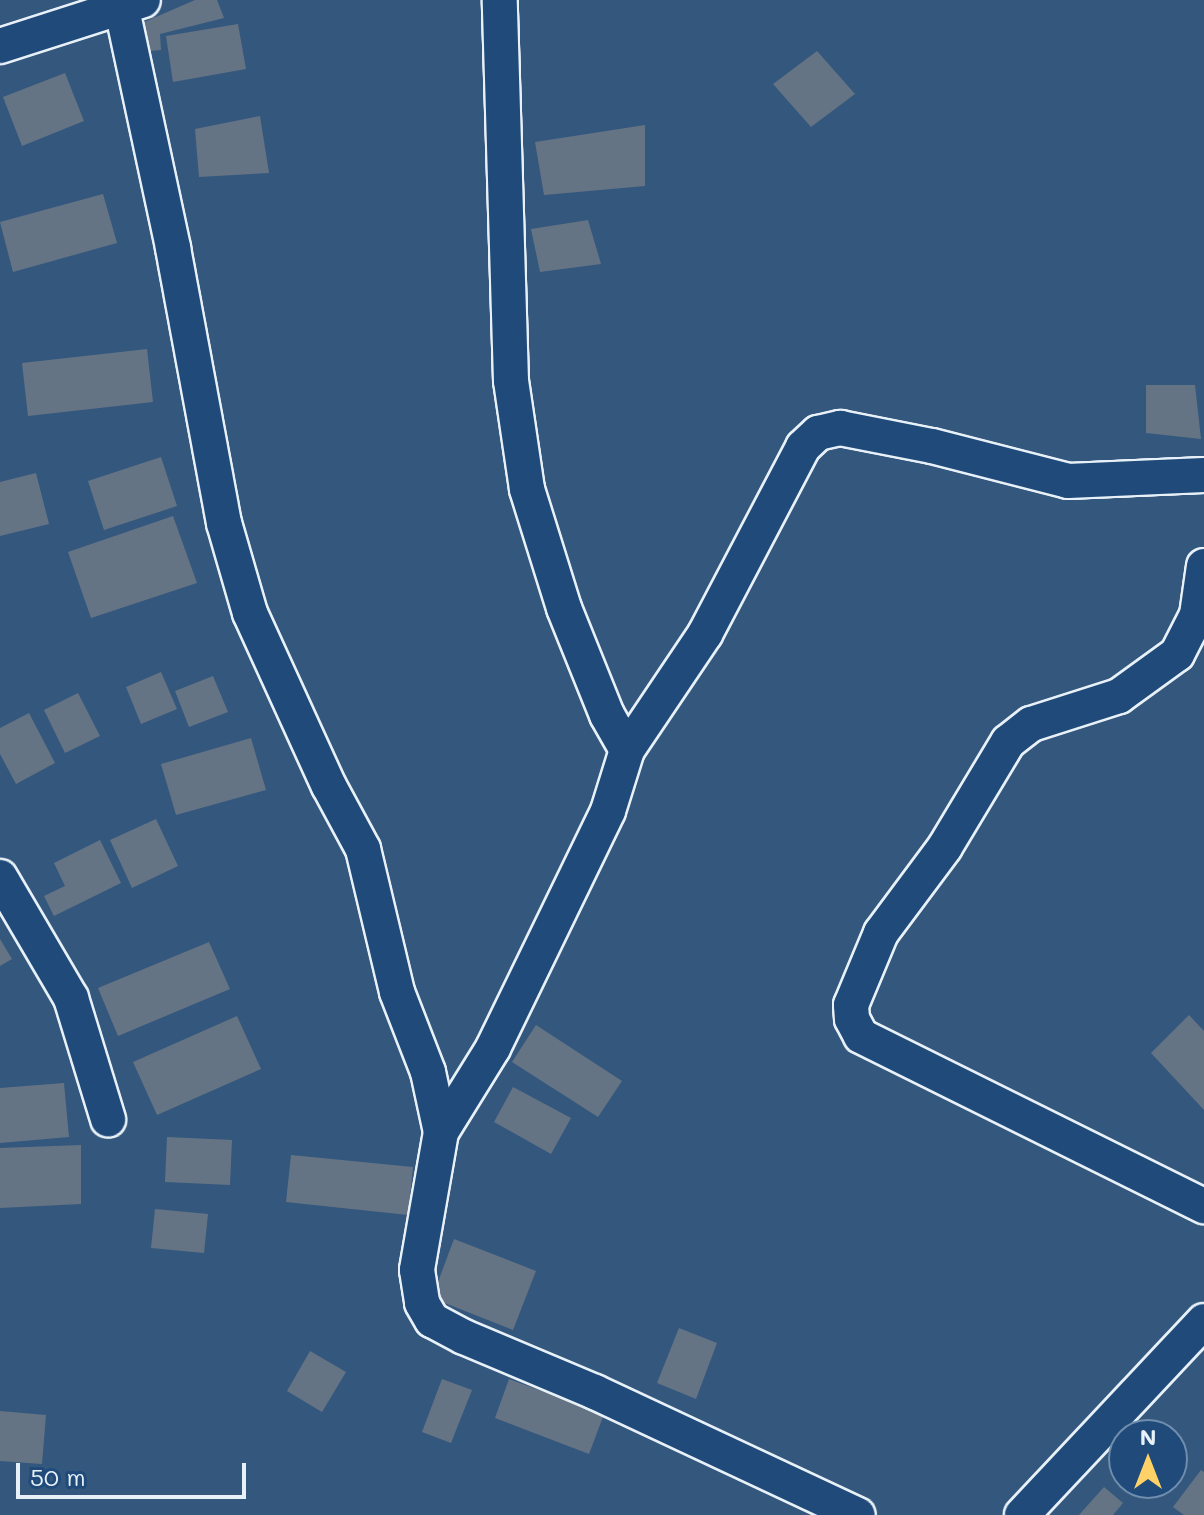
<!DOCTYPE html>
<html>
<head>
<meta charset="utf-8">
<style>
  body { margin:0 }
  #map { position:relative; width:1204px; height:1515px; overflow:hidden; background:#34577d; font-family:Mali,sans-serif }
  div>[style] { position:absolute }
  .building>* { inset:0; background:#657485 }
  .roads { filter:drop-shadow(2px 0 #e8f1f8) drop-shadow(-2px 0 #e8f1f8) drop-shadow(0 2px #e8f1f8) drop-shadow(0 -2px #e8f1f8) }
  .street>* { height:34px; margin:-17px; padding:0 17px; transform-origin:17px; border-radius:17px; background:#1f4a7a }
  span { translate:-50% -50%; white-space:nowrap; text-align:center; line-height:1.15; -webkit-text-stroke:8px #1f4a7a; paint-order:stroke }
  .north { position:absolute; left:1108px; top:1419px; width:80px; height:80px; box-sizing:border-box; background:#1f4a7a; border:2px solid #6f8dac; border-radius:50%; rotate:0deg; font-size:22px; font-weight:700; line-height:32px; text-align:center; color:#e8f1f8 }
  .north::after { content:''; display:block; margin:auto; width:28px; height:36px; background:#ffd166; clip-path:polygon(50% 0,100% 100%,50% 72%,0 100%) }
  .scale { position:absolute; left:16px; top:1463px; width:230px; height:36px; box-sizing:border-box; border:4px solid #e8f1f8; border-top:0; padding-left:10px; font-size:24px; line-height:28px; white-space:nowrap; color:#e8f1f8; -webkit-text-stroke:6px #1f4a7a; paint-order:stroke }
</style>
</head>
<body>
<div id="map">
  <div class="building">
    <i style="clip-path:polygon(195px 0,217px 0,224px 18px,160px 34px,161px 50px,149px 51px,142px 23px)"></i>
    <i style="clip-path:polygon(238px 24px,246px 69px,173px 82px,166px 36px)"></i>
    <i style="clip-path:polygon(817px 51px,855px 94px,811px 127px,773px 84px)"></i>
    <i style="clip-path:polygon(65px 73px,84px 121px,22px 146px,3px 97px)"></i>
    <i style="clip-path:polygon(260px 116px,269px 173px,199px 177px,195px 129px)"></i>
    <i style="clip-path:polygon(645px 125px,645px 186px,544px 195px,535px 142px)"></i>
    <i style="clip-path:polygon(103px 194px,117px 243px,13px 272px,0 222px)"></i>
    <i style="clip-path:polygon(588px 220px,601px 264px,540px 272px,531px 229px)"></i>
    <i style="clip-path:polygon(147px 349px,153px 402px,28px 416px,22px 363px)"></i>
    <i style="clip-path:polygon(1146px 385px,1195px 385px,1201px 439px,1146px 433px)"></i>
    <i style="clip-path:polygon(161px 457px,177px 506px,104px 530px,88px 481px)"></i>
    <i style="clip-path:polygon(36px 473px,49px 524px,0 536px,0 482px)"></i>
    <i style="clip-path:polygon(173px 516px,197px 583px,91px 618px,68px 552px)"></i>
    <i style="clip-path:polygon(161px 672px,177px 709px,141px 724px,126px 687px)"></i>
    <i style="clip-path:polygon(213px 676px,228px 712px,189px 727px,175px 691px)"></i>
    <i style="clip-path:polygon(78px 693px,100px 736px,65px 753px,44px 710px)"></i>
    <i style="clip-path:polygon(29px 713px,55px 763px,16px 784px,0 754px,0 728px)"></i>
    <i style="clip-path:polygon(251px 738px,266px 790px,176px 815px,161px 764px)"></i>
    <i style="clip-path:polygon(156px 819px,178px 866px,132px 888px,110px 840px)"></i>
    <i style="clip-path:polygon(100px 840px,121px 883px,54px 916px,44px 896px,65px 886px,54px 863px)"></i>
    <i style="clip-path:polygon(0 939px,12px 959px,0 966px)"></i>
    <i style="clip-path:polygon(209px 942px,230px 989px,118px 1036px,98px 988px)"></i>
    <i style="clip-path:polygon(1189px 1015px,1204px 1031px,1204px 1110px,1151px 1053px)"></i>
    <i style="clip-path:polygon(237px 1016px,261px 1069px,157px 1115px,133px 1062px)"></i>
    <i style="clip-path:polygon(536px 1025px,622px 1081px,598px 1117px,512px 1062px)"></i>
    <i style="clip-path:polygon(64px 1083px,69px 1137px,0 1143px,0 1088px)"></i>
    <i style="clip-path:polygon(513px 1087px,571px 1118px,551px 1154px,494px 1122px)"></i>
    <i style="clip-path:polygon(167px 1137px,232px 1140px,230px 1185px,165px 1182px)"></i>
    <i style="clip-path:polygon(81px 1145px,81px 1204px,0 1208px,0 1148px)"></i>
    <i style="clip-path:polygon(291px 1155px,413px 1167px,408px 1215px,286px 1202px)"></i>
    <i style="clip-path:polygon(155px 1209px,208px 1214px,204px 1253px,151px 1248px)"></i>
    <i style="clip-path:polygon(454px 1239px,536px 1271px,513px 1330px,432px 1298px)"></i>
    <i style="clip-path:polygon(679px 1328px,717px 1343px,696px 1399px,657px 1383px)"></i>
    <i style="clip-path:polygon(310px 1351px,346px 1372px,322px 1412px,287px 1391px)"></i>
    <i style="clip-path:polygon(442px 1379px,472px 1390px,451px 1443px,422px 1432px)"></i>
    <i style="clip-path:polygon(509px 1379px,604px 1414px,589px 1454px,495px 1418px)"></i>
    <i style="clip-path:polygon(0 1411px,46px 1415px,42px 1464px,0 1461px)"></i>
    <i style="clip-path:polygon(1201px 1470px,1204px 1472px,1204px 1515px,1184px 1515px,1173px 1507px)"></i>
    <i style="clip-path:polygon(1104px 1487px,1123px 1503px,1113px 1515px,1079px 1515px)"></i>
  </div>
  <div class="roads">
    <div class="street">
      <i style="left:120px;top:0;width:254px;rotate:77.9deg"></i>
      <i style="left:173px;top:248px;width:280px;rotate:79.5deg"></i>
      <i style="left:224px;top:523px;width:94px;rotate:73.9deg"></i>
      <i style="left:250px;top:613px;width:190px;rotate:65.5deg"></i>
      <i style="left:329px;top:786px;width:72px;rotate:61.6deg"></i>
      <i style="left:363px;top:849px;width:147px;rotate:76.6deg"></i>
      <i style="left:397px;top:992px;width:86px;rotate:68.8deg"></i>
      <i style="left:428px;top:1072px;width:61px;rotate:77.8deg"></i>
      <i style="left:441px;top:1132px;width:140px;rotate:99.9deg"></i>
      <i style="left:417px;top:1270px;width:33px;rotate:81deg"></i>
      <i style="left:422px;top:1303px;width:20px;rotate:60deg"></i>
      <i style="left:432px;top:1320px;width:36px;rotate:28deg"></i>
      <i style="left:464px;top:1337px;width:142px;rotate:22.8deg"></i>
      <i style="left:595px;top:1392px;width:290px;rotate:25.1deg"></i>
      <i style="left:0;top:46px;width:150px;rotate:-17.8deg"></i>
      <i style="left:1204px;top:566px;width:49px;rotate:98.1deg"></i>
      <i style="left:1197px;top:615px;width:44px;rotate:117.1deg"></i>
      <i style="left:1177px;top:654px;width:72px;rotate:144.1deg"></i>
      <i style="left:1119px;top:696px;width:92px;rotate:162.3deg"></i>
      <i style="left:1031px;top:724px;width:29px;rotate:142deg"></i>
      <i style="left:1008px;top:742px;width:122px;rotate:121deg"></i>
      <i style="left:945px;top:847px;width:107px;rotate:126.7deg"></i>
      <i style="left:881px;top:933px;width:78px;rotate:112.6deg"></i>
      <i style="left:851px;top:1005px;width:14px;rotate:86deg"></i>
      <i style="left:852px;top:1019px;width:19px;rotate:62deg"></i>
      <i style="left:861px;top:1036px;width:383px;rotate:26.4deg"></i>
      <i style="left:627px;top:750px;width:140px;rotate:-56.1deg"></i>
      <i style="left:705px;top:634px;width:211px;rotate:-62.3deg"></i>
      <i style="left:803px;top:447px;width:21px;rotate:-43deg"></i>
      <i style="left:818px;top:433px;width:23px;rotate:-13deg"></i>
      <i style="left:840px;top:428px;width:94px;rotate:11.1deg"></i>
      <i style="left:932px;top:446px;width:140px;rotate:14.4deg"></i>
      <i style="left:1068px;top:481px;width:136px;rotate:-2.5deg"></i>
      <i style="left:0;top:877px;width:140px;rotate:59.6deg"></i>
      <i style="left:71px;top:998px;width:127px;rotate:73deg"></i>
      <i style="left:441px;top:1132px;width:99px;rotate:-58.2deg"></i>
      <i style="left:493px;top:1048px;width:263px;rotate:-64.1deg"></i>
      <i style="left:608px;top:811px;width:64px;rotate:-72.7deg"></i>
      <i style="left:627px;top:750px;width:40px;rotate:-119.7deg"></i>
      <i style="left:607px;top:715px;width:115px;rotate:-111.9deg"></i>
      <i style="left:564px;top:608px;width:125px;rotate:-107.3deg"></i>
      <i style="left:527px;top:489px;width:109px;rotate:-98.4deg"></i>
      <i style="left:511px;top:381px;width:381px;rotate:-91.7deg"></i>
      <i style="left:1022px;top:1515px;width:266px;rotate:-46.8deg"></i>
    </div>
  </div>
  <div class="north">N</div>
  <div class="scale">50 m</div>
</div>
</body>
</html>
